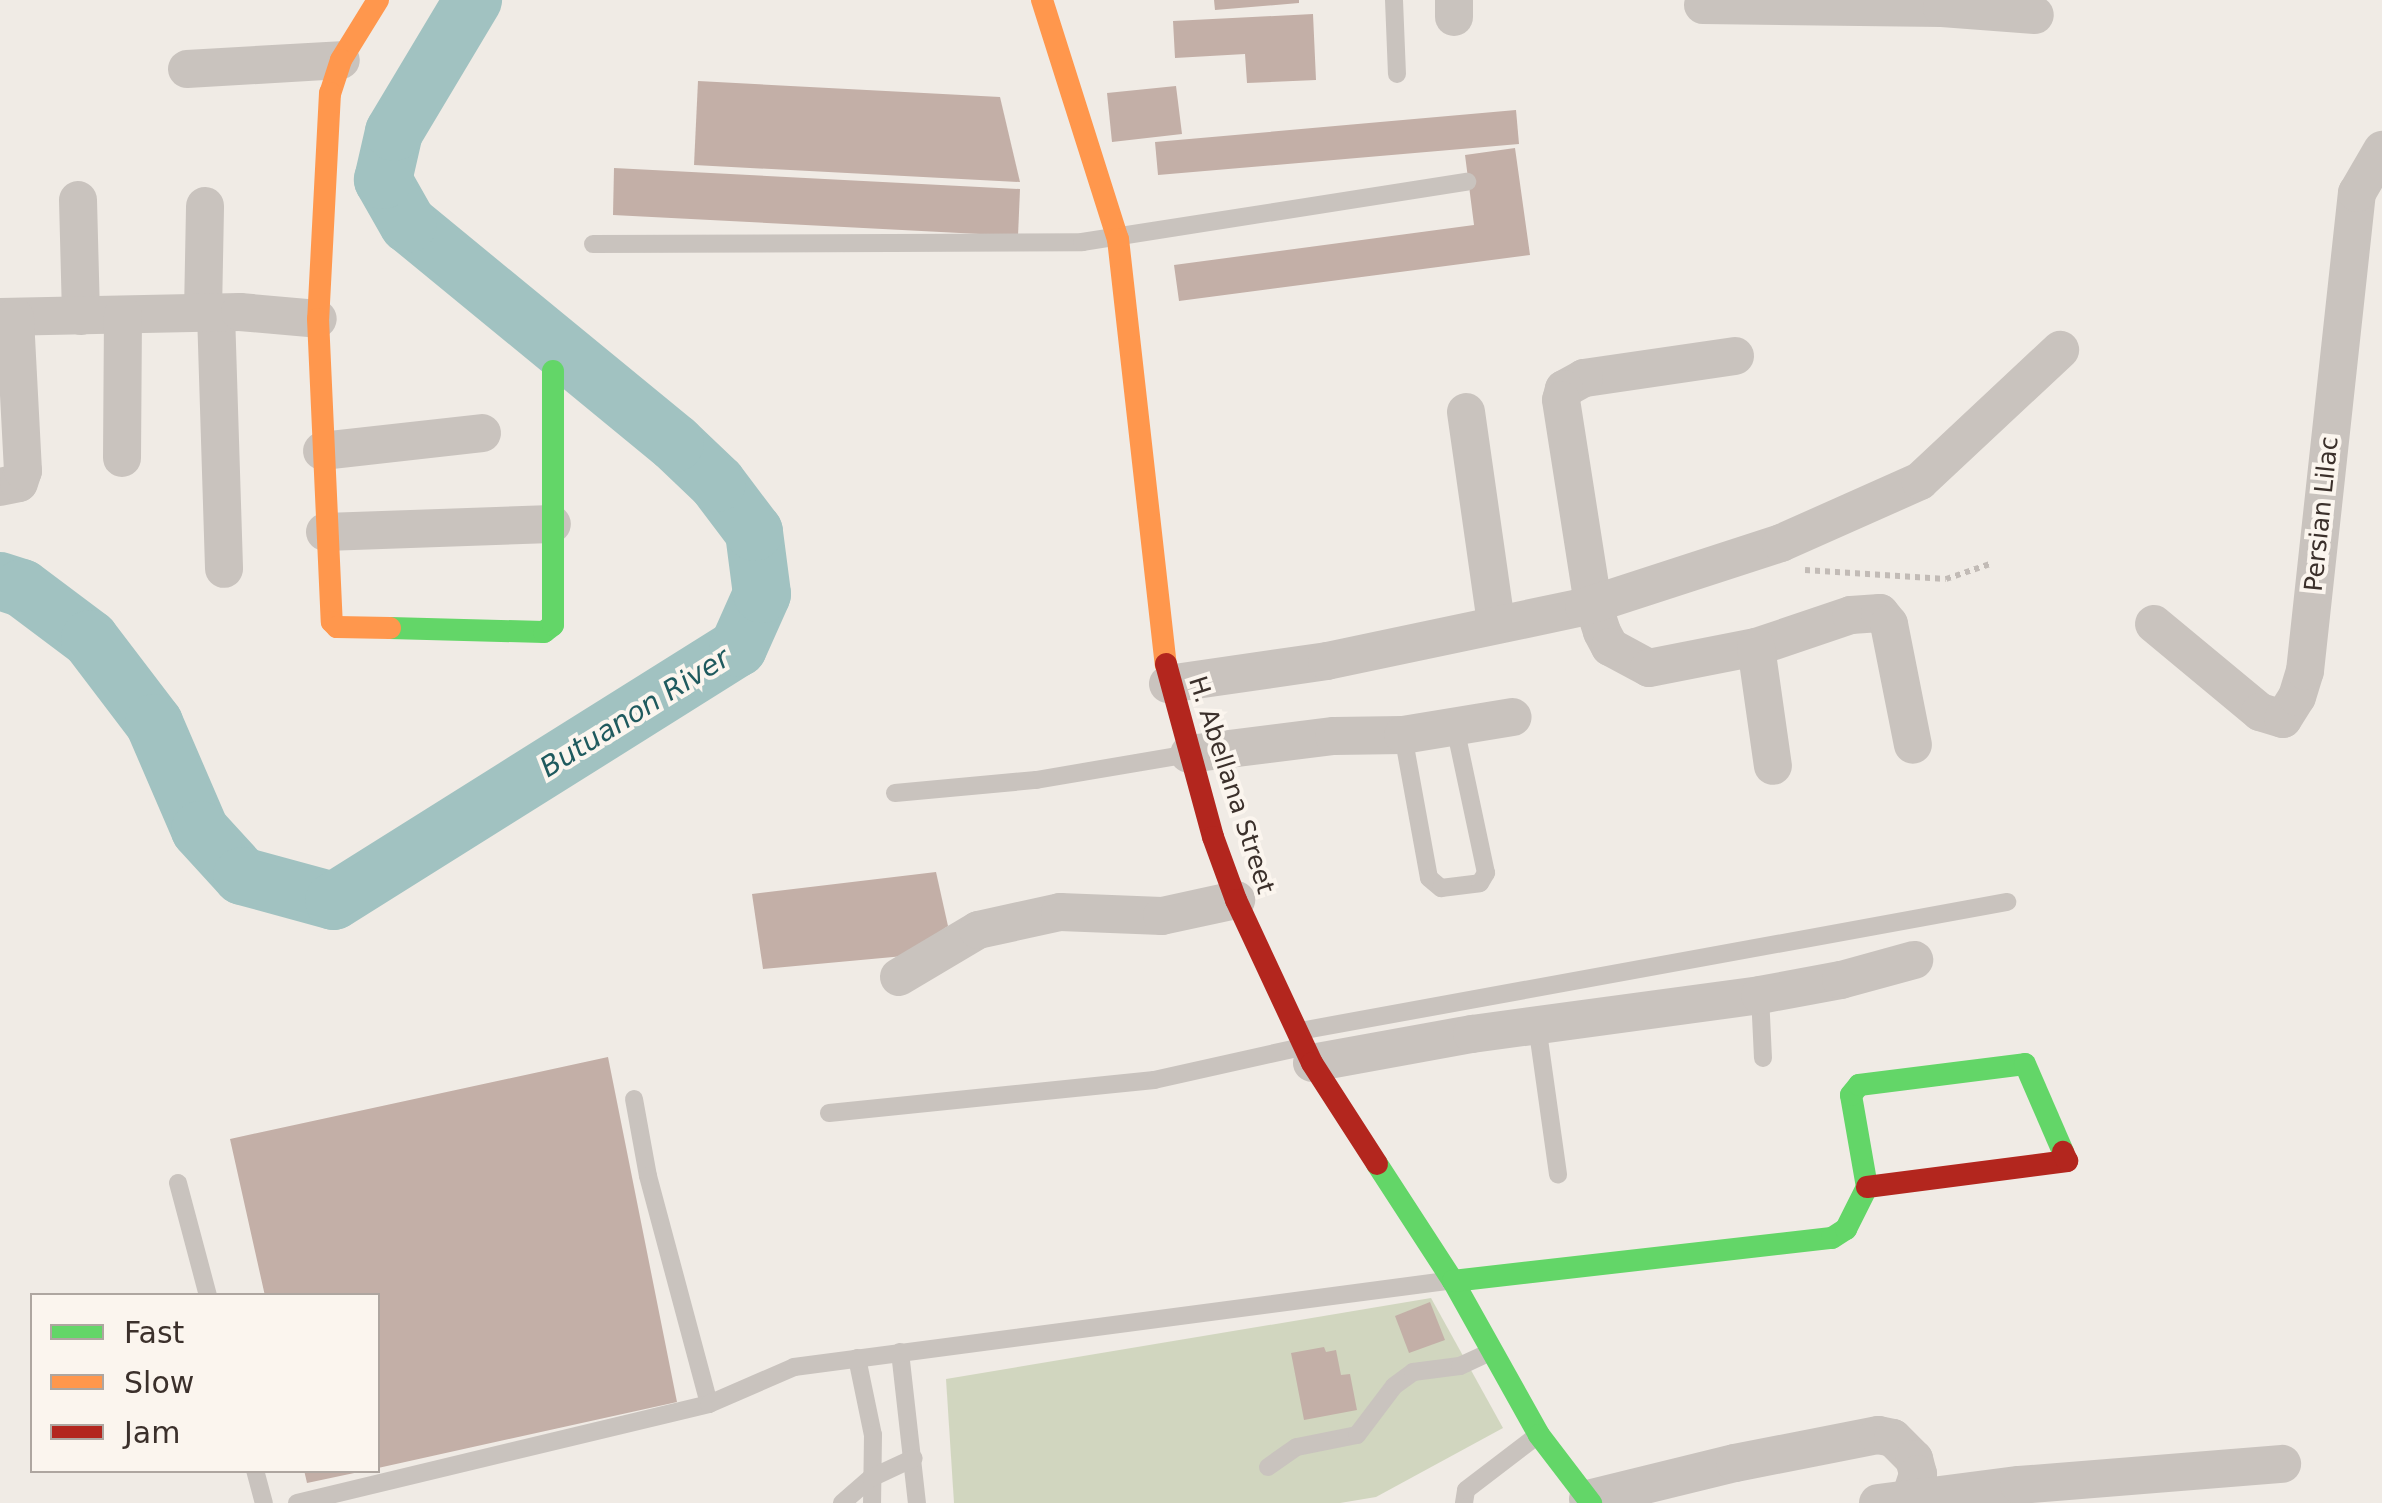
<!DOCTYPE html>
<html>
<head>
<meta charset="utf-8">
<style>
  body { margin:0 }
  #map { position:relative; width:2382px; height:1503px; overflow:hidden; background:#f0ebe5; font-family:"DejaVu Sans",sans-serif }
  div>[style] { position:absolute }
  .green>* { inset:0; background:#d1d6bf }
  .river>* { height:58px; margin:-29px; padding:0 29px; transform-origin:29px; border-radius:29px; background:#a1c2c1 }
  .building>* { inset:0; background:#c3afa7 }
  .path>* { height:6px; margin-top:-3px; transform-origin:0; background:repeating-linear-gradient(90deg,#c2bbb6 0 5px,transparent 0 10px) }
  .lane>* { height:18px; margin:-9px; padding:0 9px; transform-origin:9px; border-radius:9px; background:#c9c3be }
  .street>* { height:38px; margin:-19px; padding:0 19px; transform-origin:19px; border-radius:19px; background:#c9c3be }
  .fast>* { height:22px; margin:-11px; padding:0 11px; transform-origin:11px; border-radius:11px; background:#63d668 }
  .slow>* { height:22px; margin:-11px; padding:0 11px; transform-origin:11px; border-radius:11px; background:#ff974d }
  .jam>* { height:22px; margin:-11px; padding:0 11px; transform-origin:11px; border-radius:11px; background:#b3261e }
  span { translate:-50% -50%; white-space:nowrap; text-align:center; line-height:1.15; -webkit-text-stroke:8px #fbf5ee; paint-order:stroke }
  .street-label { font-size:25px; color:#3b302b }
  .water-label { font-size:28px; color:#1f5a5e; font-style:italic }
  .legend { position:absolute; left:30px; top:1293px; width:350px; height:180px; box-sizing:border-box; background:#fbf5ee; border:2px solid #aea6a0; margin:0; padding:12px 18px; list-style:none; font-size:30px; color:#3b302b }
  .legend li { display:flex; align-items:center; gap:20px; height:50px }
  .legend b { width:50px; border:2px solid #aea6a0 }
</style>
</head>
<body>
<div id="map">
  <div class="green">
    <i style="clip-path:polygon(1431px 1298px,1503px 1428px,1376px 1497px,1340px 1503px,954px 1503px,946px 1379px)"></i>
  </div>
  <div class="river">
    <i style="left:0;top:581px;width:23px;rotate:18deg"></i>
    <i style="left:22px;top:588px;width:85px;rotate:36.9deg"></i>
    <i style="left:90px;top:639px;width:106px;rotate:52.7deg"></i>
    <i style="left:154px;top:723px;width:116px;rotate:66.7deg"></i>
    <i style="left:200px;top:830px;width:62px;rotate:47.6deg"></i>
    <i style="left:242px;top:876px;width:95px;rotate:15.2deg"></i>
    <i style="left:334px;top:901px;width:477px;rotate:-32.1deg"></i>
    <i style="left:738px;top:648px;width:59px;rotate:-66deg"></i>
    <i style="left:762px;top:594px;width:63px;rotate:-97.4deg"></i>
    <i style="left:754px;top:532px;width:61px;rotate:-127.1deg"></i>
    <i style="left:717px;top:483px;width:58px;rotate:-136.4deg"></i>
    <i style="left:675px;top:443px;width:345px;rotate:-140.6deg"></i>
    <i style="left:408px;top:224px;width:51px;rotate:-119.6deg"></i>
    <i style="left:383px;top:180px;width:49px;rotate:-77.1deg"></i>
    <i style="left:394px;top:132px;width:154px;rotate:-59.1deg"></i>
  </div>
  <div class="building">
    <i style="clip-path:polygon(1214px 0,1299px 0,1299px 3px,1215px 10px)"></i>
    <i style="clip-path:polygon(1313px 14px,1316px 80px,1247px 83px,1245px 54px,1175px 58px,1173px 21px)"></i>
    <i style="clip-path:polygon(698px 81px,1000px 97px,1020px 182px,694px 165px)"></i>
    <i style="clip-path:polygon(1176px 86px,1182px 134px,1112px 142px,1107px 93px)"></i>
    <i style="clip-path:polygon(1516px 110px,1519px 144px,1158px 175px,1155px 142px)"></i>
    <i style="clip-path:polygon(1515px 148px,1530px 255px,1179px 301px,1174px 265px,1474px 225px,1465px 155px)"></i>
    <i style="clip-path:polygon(614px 168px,1020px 189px,1018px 236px,613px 215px)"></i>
    <i style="clip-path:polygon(936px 872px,948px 926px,904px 956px,763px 969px,752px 894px)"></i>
    <i style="clip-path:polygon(608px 1057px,677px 1402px,378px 1468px,378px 1296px,265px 1296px,230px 1139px)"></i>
    <i style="clip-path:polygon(1430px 1302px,1445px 1340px,1409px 1353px,1395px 1316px)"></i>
    <i style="clip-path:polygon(1324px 1347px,1326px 1352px,1336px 1350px,1341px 1375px,1350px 1374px,1357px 1410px,1304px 1420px,1291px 1353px)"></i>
    <i style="clip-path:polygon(304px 1470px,359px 1470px,359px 1472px,307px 1483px)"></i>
  </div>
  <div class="path">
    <i style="left:1805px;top:570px;width:141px;rotate:3.7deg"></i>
    <i style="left:1946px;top:579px;width:46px;rotate:-18.8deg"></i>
  </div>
  <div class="lane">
    <i style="left:1394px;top:0;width:74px;rotate:87.7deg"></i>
    <i style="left:593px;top:244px;width:489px;rotate:-0.2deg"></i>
    <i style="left:1082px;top:242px;width:390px;rotate:-8.9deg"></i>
    <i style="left:1403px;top:735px;width:145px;rotate:79.7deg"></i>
    <i style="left:1429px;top:878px;width:16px;rotate:40deg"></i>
    <i style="left:1441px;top:888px;width:39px;rotate:-7deg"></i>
    <i style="left:1480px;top:883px;width:12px;rotate:-59deg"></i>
    <i style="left:1486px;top:873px;width:149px;rotate:-102deg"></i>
    <i style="left:895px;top:793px;width:142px;rotate:-5.3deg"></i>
    <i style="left:1036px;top:780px;width:150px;rotate:-9.6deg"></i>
    <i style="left:1760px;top:995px;width:63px;rotate:87.3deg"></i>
    <i style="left:1537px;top:1025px;width:151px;rotate:82deg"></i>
    <i style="left:1300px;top:1031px;width:719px;rotate:-10.34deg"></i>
    <i style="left:634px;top:1099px;width:78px;rotate:79.7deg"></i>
    <i style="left:648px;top:1176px;width:236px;rotate:75deg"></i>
    <i style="left:829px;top:1113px;width:327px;rotate:-5.8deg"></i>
    <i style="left:1154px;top:1080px;width:147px;rotate:-12.6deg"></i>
    <i style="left:178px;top:1183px;width:117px;rotate:75.1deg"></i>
    <i style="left:900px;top:1352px;width:152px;rotate:83.6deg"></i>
    <i style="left:857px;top:1358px;width:79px;rotate:78.3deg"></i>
    <i style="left:873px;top:1435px;width:68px;rotate:90.8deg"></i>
    <i style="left:1268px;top:1467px;width:35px;rotate:-35deg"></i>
    <i style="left:1297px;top:1447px;width:61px;rotate:-11.3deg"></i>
    <i style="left:1357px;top:1435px;width:61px;rotate:-52.9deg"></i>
    <i style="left:1394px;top:1386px;width:24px;rotate:-36deg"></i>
    <i style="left:1413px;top:1372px;width:47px;rotate:-7.3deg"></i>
    <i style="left:1460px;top:1366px;width:33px;rotate:-25deg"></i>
    <i style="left:255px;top:1470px;width:34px;rotate:75deg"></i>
    <i style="left:297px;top:1503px;width:424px;rotate:-13.5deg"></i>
    <i style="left:709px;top:1404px;width:93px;rotate:-23.5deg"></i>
    <i style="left:794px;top:1367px;width:658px;rotate:-7.51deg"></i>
    <i style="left:842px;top:1503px;width:38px;rotate:-41deg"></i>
    <i style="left:871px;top:1478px;width:47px;rotate:-24.9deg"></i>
    <i style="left:1464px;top:1503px;width:13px;rotate:-81deg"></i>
    <i style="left:1466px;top:1490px;width:86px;rotate:-37.4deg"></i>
  </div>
  <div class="street">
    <i style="left:1454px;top:0;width:17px;rotate:90deg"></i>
    <i style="left:1703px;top:5px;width:239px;rotate:0.7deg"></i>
    <i style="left:1942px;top:8px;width:93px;rotate:4.3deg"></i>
    <i style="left:187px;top:69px;width:154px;rotate:-3.3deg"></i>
    <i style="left:78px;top:200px;width:116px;rotate:88.5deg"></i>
    <i style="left:203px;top:312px;width:106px;rotate:-88.9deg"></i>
    <i style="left:216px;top:313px;width:256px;rotate:88.2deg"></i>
    <i style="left:0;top:317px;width:240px;rotate:-1.2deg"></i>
    <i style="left:240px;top:312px;width:78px;rotate:5.1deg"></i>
    <i style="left:1735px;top:356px;width:153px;rotate:171.7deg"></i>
    <i style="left:1584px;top:378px;width:23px;rotate:151deg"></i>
    <i style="left:1564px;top:389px;width:11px;rotate:105deg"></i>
    <i style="left:1561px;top:400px;width:206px;rotate:81.1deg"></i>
    <i style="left:1593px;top:604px;width:29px;rotate:72deg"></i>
    <i style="left:1602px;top:632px;width:17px;rotate:62deg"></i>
    <i style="left:1610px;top:647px;width:44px;rotate:28.3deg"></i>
    <i style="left:1649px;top:668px;width:109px;rotate:-11.1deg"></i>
    <i style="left:1756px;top:647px;width:100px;rotate:-18.6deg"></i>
    <i style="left:1851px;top:615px;width:29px;rotate:-4deg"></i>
    <i style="left:1880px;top:613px;width:14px;rotate:51deg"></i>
    <i style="left:1889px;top:624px;width:123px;rotate:78.8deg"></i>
    <i style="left:1466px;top:412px;width:212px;rotate:81.9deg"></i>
    <i style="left:322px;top:451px;width:161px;rotate:-6.4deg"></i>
    <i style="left:122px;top:458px;width:143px;rotate:-89.6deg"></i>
    <i style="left:0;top:487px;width:19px;rotate:-12deg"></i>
    <i style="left:19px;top:483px;width:13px;rotate:-72deg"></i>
    <i style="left:23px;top:471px;width:154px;rotate:-93deg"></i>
    <i style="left:325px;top:532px;width:227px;rotate:-2deg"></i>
    <i style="left:2154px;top:624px;width:138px;rotate:39.7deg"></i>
    <i style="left:2260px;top:712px;width:24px;rotate:17deg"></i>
    <i style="left:2283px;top:719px;width:26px;rotate:-58deg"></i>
    <i style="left:2297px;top:697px;width:27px;rotate:-73deg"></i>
    <i style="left:2305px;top:671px;width:481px;rotate:-83.8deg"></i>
    <i style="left:2357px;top:193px;width:50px;rotate:-59.8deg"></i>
    <i style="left:1756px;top:647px;width:120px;rotate:81.9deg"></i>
    <i style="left:1168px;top:684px;width:161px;rotate:-8.2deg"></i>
    <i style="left:1327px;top:661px;width:263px;rotate:-11.9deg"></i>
    <i style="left:1584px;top:607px;width:207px;rotate:-18deg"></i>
    <i style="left:1781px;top:543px;width:152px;rotate:-24deg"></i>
    <i style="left:1920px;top:481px;width:192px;rotate:-43.1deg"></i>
    <i style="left:1189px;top:754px;width:146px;rotate:-7.1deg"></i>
    <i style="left:1334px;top:736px;width:69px;rotate:-0.8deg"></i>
    <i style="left:1403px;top:735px;width:111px;rotate:-9.3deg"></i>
    <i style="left:899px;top:977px;width:92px;rotate:-30.7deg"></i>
    <i style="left:978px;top:930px;width:84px;rotate:-12.4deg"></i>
    <i style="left:1060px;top:912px;width:102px;rotate:2.2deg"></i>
    <i style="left:1162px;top:916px;width:76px;rotate:-12.2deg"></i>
    <i style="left:1312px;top:1063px;width:163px;rotate:-10.3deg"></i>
    <i style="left:1472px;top:1034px;width:291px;rotate:-7.7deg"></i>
    <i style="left:1760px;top:995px;width:82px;rotate:-10.5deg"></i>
    <i style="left:1841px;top:980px;width:76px;rotate:-15.3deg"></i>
    <i style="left:1588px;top:1499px;width:151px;rotate:-13.8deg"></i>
    <i style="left:1735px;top:1463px;width:146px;rotate:-11.1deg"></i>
    <i style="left:1878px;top:1435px;width:15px;rotate:11deg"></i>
    <i style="left:1893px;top:1438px;width:30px;rotate:45deg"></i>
    <i style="left:1914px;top:1459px;width:16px;rotate:75deg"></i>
    <i style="left:1918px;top:1474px;width:23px;rotate:108deg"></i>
    <i style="left:1878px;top:1503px;width:142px;rotate:-7.3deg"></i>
    <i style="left:2019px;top:1485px;width:264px;rotate:-4.6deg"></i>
  </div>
  <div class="fast">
    <i style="left:390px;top:628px;width:154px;rotate:1.5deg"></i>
    <i style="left:544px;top:632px;width:11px;rotate:-38deg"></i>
    <i style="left:553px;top:625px;width:254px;rotate:-90deg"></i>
    <i style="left:1377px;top:1164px;width:140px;rotate:57deg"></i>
    <i style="left:1453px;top:1281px;width:176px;rotate:60.8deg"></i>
    <i style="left:1539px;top:1435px;width:86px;rotate:52.6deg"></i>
    <i style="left:1453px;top:1281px;width:381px;rotate:-6.5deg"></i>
    <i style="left:1832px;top:1238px;width:17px;rotate:-33deg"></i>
    <i style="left:1846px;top:1229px;width:47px;rotate:-63.4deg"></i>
    <i style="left:1867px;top:1187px;width:93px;rotate:-99.9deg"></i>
    <i style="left:1851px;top:1095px;width:13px;rotate:-51deg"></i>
    <i style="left:1859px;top:1085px;width:167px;rotate:-7.2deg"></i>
    <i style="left:2025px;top:1064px;width:96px;rotate:66.6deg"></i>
  </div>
  <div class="slow">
    <i style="left:378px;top:0;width:70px;rotate:121.7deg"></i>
    <i style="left:341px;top:60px;width:35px;rotate:108deg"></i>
    <i style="left:330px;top:93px;width:226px;rotate:93deg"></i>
    <i style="left:318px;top:319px;width:303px;rotate:87.4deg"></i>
    <i style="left:332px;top:622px;width:7px;rotate:45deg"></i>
    <i style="left:337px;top:627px;width:53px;rotate:1.1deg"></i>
    <i style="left:1042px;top:0;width:251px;rotate:72.4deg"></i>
    <i style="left:1118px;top:239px;width:428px;rotate:83.6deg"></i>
  </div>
  <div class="jam">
    <i style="left:1166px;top:664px;width:179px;rotate:74.8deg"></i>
    <i style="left:1213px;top:837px;width:67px;rotate:69.9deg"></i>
    <i style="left:1236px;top:900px;width:180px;rotate:65deg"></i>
    <i style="left:1312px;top:1063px;width:120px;rotate:57.2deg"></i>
    <i style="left:1867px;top:1187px;width:202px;rotate:-7.4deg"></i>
    <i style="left:2067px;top:1161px;width:10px;rotate:-114deg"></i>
  </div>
  <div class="street-label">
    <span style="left:2322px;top:514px;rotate:-84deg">Persian Lilac</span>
    <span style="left:1231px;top:785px;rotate:72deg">H. Abellana Street</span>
  </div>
  <div class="water-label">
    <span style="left:635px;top:713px;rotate:-32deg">Butuanon River</span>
  </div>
  <ul class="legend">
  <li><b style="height:12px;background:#63d668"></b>Fast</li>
  <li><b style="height:12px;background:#ff974d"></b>Slow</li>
  <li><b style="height:12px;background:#b3261e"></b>Jam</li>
  </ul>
</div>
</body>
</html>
